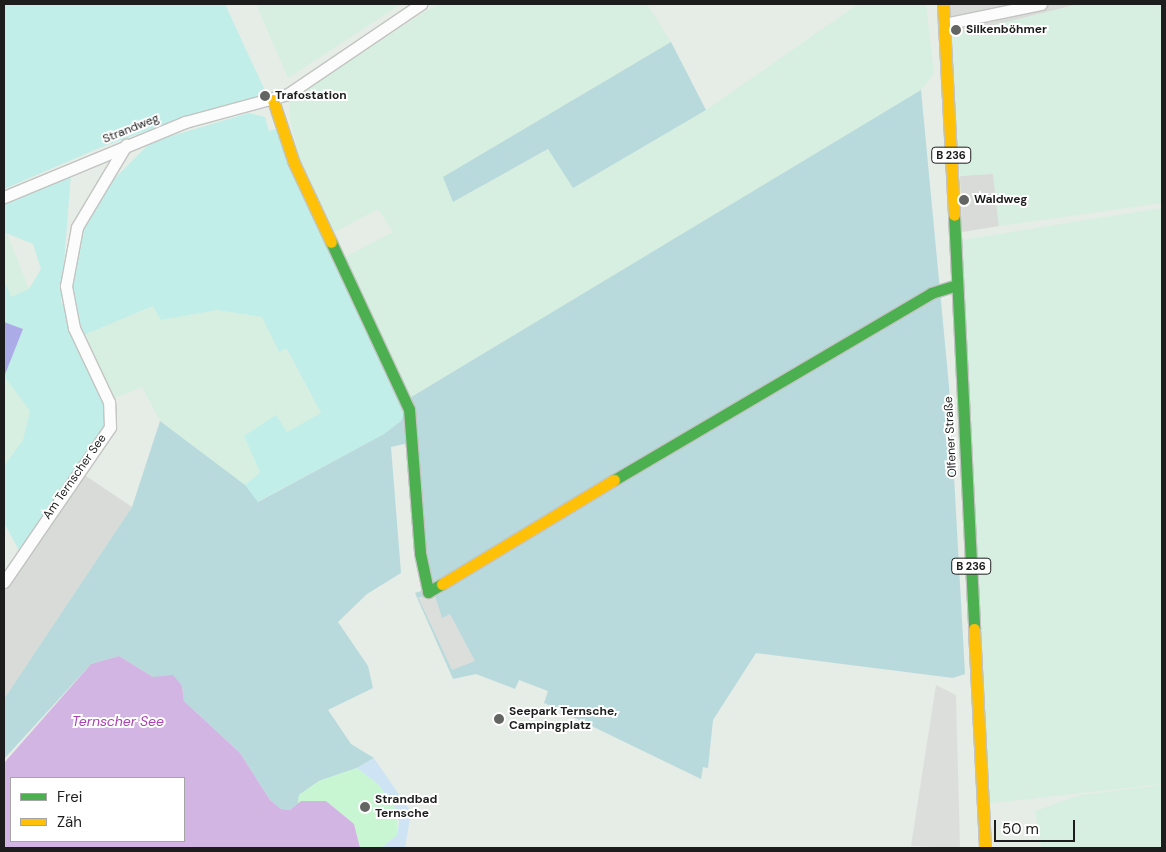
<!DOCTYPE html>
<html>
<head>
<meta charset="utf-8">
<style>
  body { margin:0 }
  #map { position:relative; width:1166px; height:852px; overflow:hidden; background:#e6ece6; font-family:"DM Sans",sans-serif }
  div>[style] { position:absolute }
  .residential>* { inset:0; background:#d8dbd7 }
  .farmland>* { inset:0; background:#d7efe1 }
  .grass>* { inset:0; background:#c1eee8 }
  .forest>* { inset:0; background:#b8dadc }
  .sand>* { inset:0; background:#c9f6d2 }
  .park>* { inset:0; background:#cee4f4 }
  .pitch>* { inset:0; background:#abace7 }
  .parking>* { inset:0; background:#dcdedc }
  .water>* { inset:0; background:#d2b5e3 }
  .roads { filter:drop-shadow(1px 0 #c2c4c2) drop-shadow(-1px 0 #c2c4c2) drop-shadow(0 1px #c2c4c2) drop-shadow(0 -1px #c2c4c2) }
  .street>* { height:11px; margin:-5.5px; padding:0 5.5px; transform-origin:5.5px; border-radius:5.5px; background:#fbfcfb }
  .fast>* { height:11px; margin:-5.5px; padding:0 5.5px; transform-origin:5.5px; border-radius:5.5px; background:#4caf50 }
  .slow>* { height:11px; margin:-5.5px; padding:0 5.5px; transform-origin:5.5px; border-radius:5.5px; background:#ffc107 }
  .dots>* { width:14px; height:14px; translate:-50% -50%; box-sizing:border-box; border:2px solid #fff; border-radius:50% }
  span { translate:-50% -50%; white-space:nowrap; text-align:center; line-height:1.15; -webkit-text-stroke:4px #fff; paint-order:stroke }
  .shield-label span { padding:1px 4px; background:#fff; border:1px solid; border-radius:4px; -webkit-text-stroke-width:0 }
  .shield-label { font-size:11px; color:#1d1d1d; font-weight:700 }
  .poi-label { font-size:12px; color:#1d1d1d; font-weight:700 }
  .left { translate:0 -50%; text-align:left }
  .street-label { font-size:12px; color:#1d1d1d }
  .water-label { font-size:14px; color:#ab41b6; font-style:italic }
  .frame { position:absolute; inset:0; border:5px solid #1d1d1d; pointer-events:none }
  .legend { position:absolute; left:10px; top:777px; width:175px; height:65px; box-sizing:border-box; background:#fff; border:1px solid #a5a5a5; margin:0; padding:6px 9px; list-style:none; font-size:15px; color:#1d1d1d }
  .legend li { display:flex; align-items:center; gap:10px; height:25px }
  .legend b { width:25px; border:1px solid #a5a5a5 }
  .scale { position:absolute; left:994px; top:820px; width:81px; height:22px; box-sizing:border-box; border:2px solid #1d1d1d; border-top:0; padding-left:6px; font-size:15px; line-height:18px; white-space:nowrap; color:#1d1d1d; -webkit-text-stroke:4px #fff; paint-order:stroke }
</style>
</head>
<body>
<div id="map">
  <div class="residential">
    <i style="clip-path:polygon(948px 4px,1079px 4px,950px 36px)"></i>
    <i style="clip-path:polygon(993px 173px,999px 226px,962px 232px,960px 176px)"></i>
    <i style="clip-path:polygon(80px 472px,132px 507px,4px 699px,4px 583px)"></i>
  </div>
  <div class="farmland">
    <i style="clip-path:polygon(256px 4px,401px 4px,288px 78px)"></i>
    <i style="clip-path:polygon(437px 4px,647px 4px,671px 42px,443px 177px,454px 202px,549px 149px,573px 188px,706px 110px,858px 4px,926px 4px,934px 73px,921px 90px,408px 399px,345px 257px,393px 232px,378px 209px,333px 233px,299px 157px,290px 120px,289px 100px)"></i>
    <i style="clip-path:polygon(1079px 4px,1162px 4px,1162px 203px,999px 226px,993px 174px,960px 176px,950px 36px)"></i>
    <i style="clip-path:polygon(1162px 208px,1162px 784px,983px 804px,955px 241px)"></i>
    <i style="clip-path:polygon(6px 231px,29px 289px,4px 301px,4px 232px)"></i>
    <i style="clip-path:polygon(154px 306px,161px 320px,217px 310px,262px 317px,279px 352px,285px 348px,321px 413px,287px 432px,276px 415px,260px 472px,245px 485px,160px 421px,142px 387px,114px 398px,84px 335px)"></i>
    <i style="clip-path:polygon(4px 322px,4px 376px,30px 411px,23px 440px,4px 466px)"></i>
    <i style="clip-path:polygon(1162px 785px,1162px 848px,1041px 848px,1035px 811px,1080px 795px)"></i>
  </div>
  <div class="grass">
    <i style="clip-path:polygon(4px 4px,225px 4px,267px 95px,190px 115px,99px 148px,4px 189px)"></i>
    <i style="clip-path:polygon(249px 113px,265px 117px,269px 131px,279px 128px,407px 409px,401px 421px,384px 434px,257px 502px,245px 485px,260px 472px,244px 436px,276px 415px,287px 432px,321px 413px,286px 348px,279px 352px,262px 317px,217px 310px,161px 320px,153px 306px,84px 335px,70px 292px,79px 232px,112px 181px,151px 142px)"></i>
    <i style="clip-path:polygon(71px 174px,61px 301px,107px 403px,110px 427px,20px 552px,4px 523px,4px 466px,23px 440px,30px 411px,4px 376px,23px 329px,4px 322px,4px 280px,11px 297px,29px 289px,41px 269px,33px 244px,4px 232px,4px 203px)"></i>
  </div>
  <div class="forest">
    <i style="clip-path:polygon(671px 42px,706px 110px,573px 188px,548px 149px,453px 202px,443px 177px)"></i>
    <i style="clip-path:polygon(921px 90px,949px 386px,965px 674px,953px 678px,756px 653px,713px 720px,708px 768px,703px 767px,701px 779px,544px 703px,548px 691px,519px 680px,515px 689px,476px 674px,453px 679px,415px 593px,424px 590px,408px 443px,391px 447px,401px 573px,367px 594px,338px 622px,368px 666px,373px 688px,328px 710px,351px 744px,374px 758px,357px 768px,319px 781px,299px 795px,298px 804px,290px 810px,281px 809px,270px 800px,240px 753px,184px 701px,182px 686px,153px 677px,119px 656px,91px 664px,4px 759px,4px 699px,132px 507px,160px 421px,245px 485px,258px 502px,384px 434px,401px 421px,407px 409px,408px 399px)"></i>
  </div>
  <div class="sand">
    <i style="clip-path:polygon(357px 768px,378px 784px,397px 810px,397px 835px,381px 848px,360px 848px,354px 824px,326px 801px,298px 804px,299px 795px,319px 781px)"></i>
  </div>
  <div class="park">
    <i style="clip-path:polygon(374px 758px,411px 812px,405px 848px,381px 848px,397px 835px,399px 823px,397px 810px,378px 784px,357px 768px)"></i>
  </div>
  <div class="pitch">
    <i style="clip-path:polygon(4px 322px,23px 329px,4px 377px)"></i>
  </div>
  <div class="parking">
    <i style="clip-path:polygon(435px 596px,442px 618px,450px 614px,475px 661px,452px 670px,418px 597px)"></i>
    <i style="clip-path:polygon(936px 685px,956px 695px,960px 848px,911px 846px)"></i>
  </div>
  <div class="water">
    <i style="clip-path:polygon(evenodd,119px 656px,153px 677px,173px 675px,182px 686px,184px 701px,240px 753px,270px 800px,281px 809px,290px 810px,301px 801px,326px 801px,354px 824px,360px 848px,4px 848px,4px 763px,91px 664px,119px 656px,11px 778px,184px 778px,184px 841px,11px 841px,11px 778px)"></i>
  </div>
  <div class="roads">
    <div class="street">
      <i style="left:944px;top:24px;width:99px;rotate:-11.7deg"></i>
      <i style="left:4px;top:197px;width:196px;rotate:-22.5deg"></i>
      <i style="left:185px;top:122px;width:107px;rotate:-15.2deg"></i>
      <i style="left:288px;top:94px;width:161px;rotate:-34.1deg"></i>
      <i style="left:4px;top:582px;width:188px;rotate:-55.6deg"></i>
      <i style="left:110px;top:427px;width:25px;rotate:-92deg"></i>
      <i style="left:109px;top:402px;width:82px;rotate:-115.3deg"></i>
      <i style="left:74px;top:328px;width:43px;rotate:-100.8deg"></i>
      <i style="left:66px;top:286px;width:60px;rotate:-79.4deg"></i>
      <i style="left:77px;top:227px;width:96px;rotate:-59.1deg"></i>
    </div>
    <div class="fast">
      <i style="left:954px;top:215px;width:414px;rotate:87.2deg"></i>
      <i style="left:331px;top:242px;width:184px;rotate:65deg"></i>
      <i style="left:409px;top:409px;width:144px;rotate:85.6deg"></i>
      <i style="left:420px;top:553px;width:40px;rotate:78deg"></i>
      <i style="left:428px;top:592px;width:16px;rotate:-30deg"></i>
      <i style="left:614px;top:480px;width:368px;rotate:-30.5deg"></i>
      <i style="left:931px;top:293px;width:27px;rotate:-17deg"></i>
    </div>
    <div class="slow">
      <i style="left:943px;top:4px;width:211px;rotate:87deg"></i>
      <i style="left:273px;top:100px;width:66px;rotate:71.6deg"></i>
      <i style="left:294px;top:163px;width:87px;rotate:64.9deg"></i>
      <i style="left:442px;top:584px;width:201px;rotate:-31.2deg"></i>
      <i style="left:974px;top:629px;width:219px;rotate:87.1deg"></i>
    </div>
  </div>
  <div class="dots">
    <i style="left:956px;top:30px;background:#636563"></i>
    <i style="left:265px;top:96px;background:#636563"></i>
    <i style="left:964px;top:200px;background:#636563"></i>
    <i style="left:499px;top:719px;background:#636563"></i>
    <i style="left:365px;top:807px;background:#636563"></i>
  </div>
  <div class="shield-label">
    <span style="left:951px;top:155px">B 236</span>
    <span style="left:971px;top:566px">B 236</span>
  </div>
  <div class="poi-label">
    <span class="left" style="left:966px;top:30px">Silkenböhmer</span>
    <span class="left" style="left:275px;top:96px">Trafostation</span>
    <span class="left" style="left:974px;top:200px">Waldweg</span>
    <span class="left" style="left:509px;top:719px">Seepark Ternsche,<br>Campingplatz</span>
    <span class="left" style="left:375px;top:807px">Strandbad<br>Ternsche</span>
  </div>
  <div class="street-label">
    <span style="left:131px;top:129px;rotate:-22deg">Strandweg</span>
    <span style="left:951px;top:437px;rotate:-93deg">Olfener Straße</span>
    <span style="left:75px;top:477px;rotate:-55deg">Am Ternscher See</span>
  </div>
  <div class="water-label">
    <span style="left:118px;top:721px">Ternscher See</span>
  </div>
  <div class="frame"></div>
  <ul class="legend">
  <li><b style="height:6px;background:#4caf50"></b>Frei</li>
  <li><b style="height:6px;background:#ffc107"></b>Zäh</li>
  </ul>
  <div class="scale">50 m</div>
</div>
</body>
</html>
